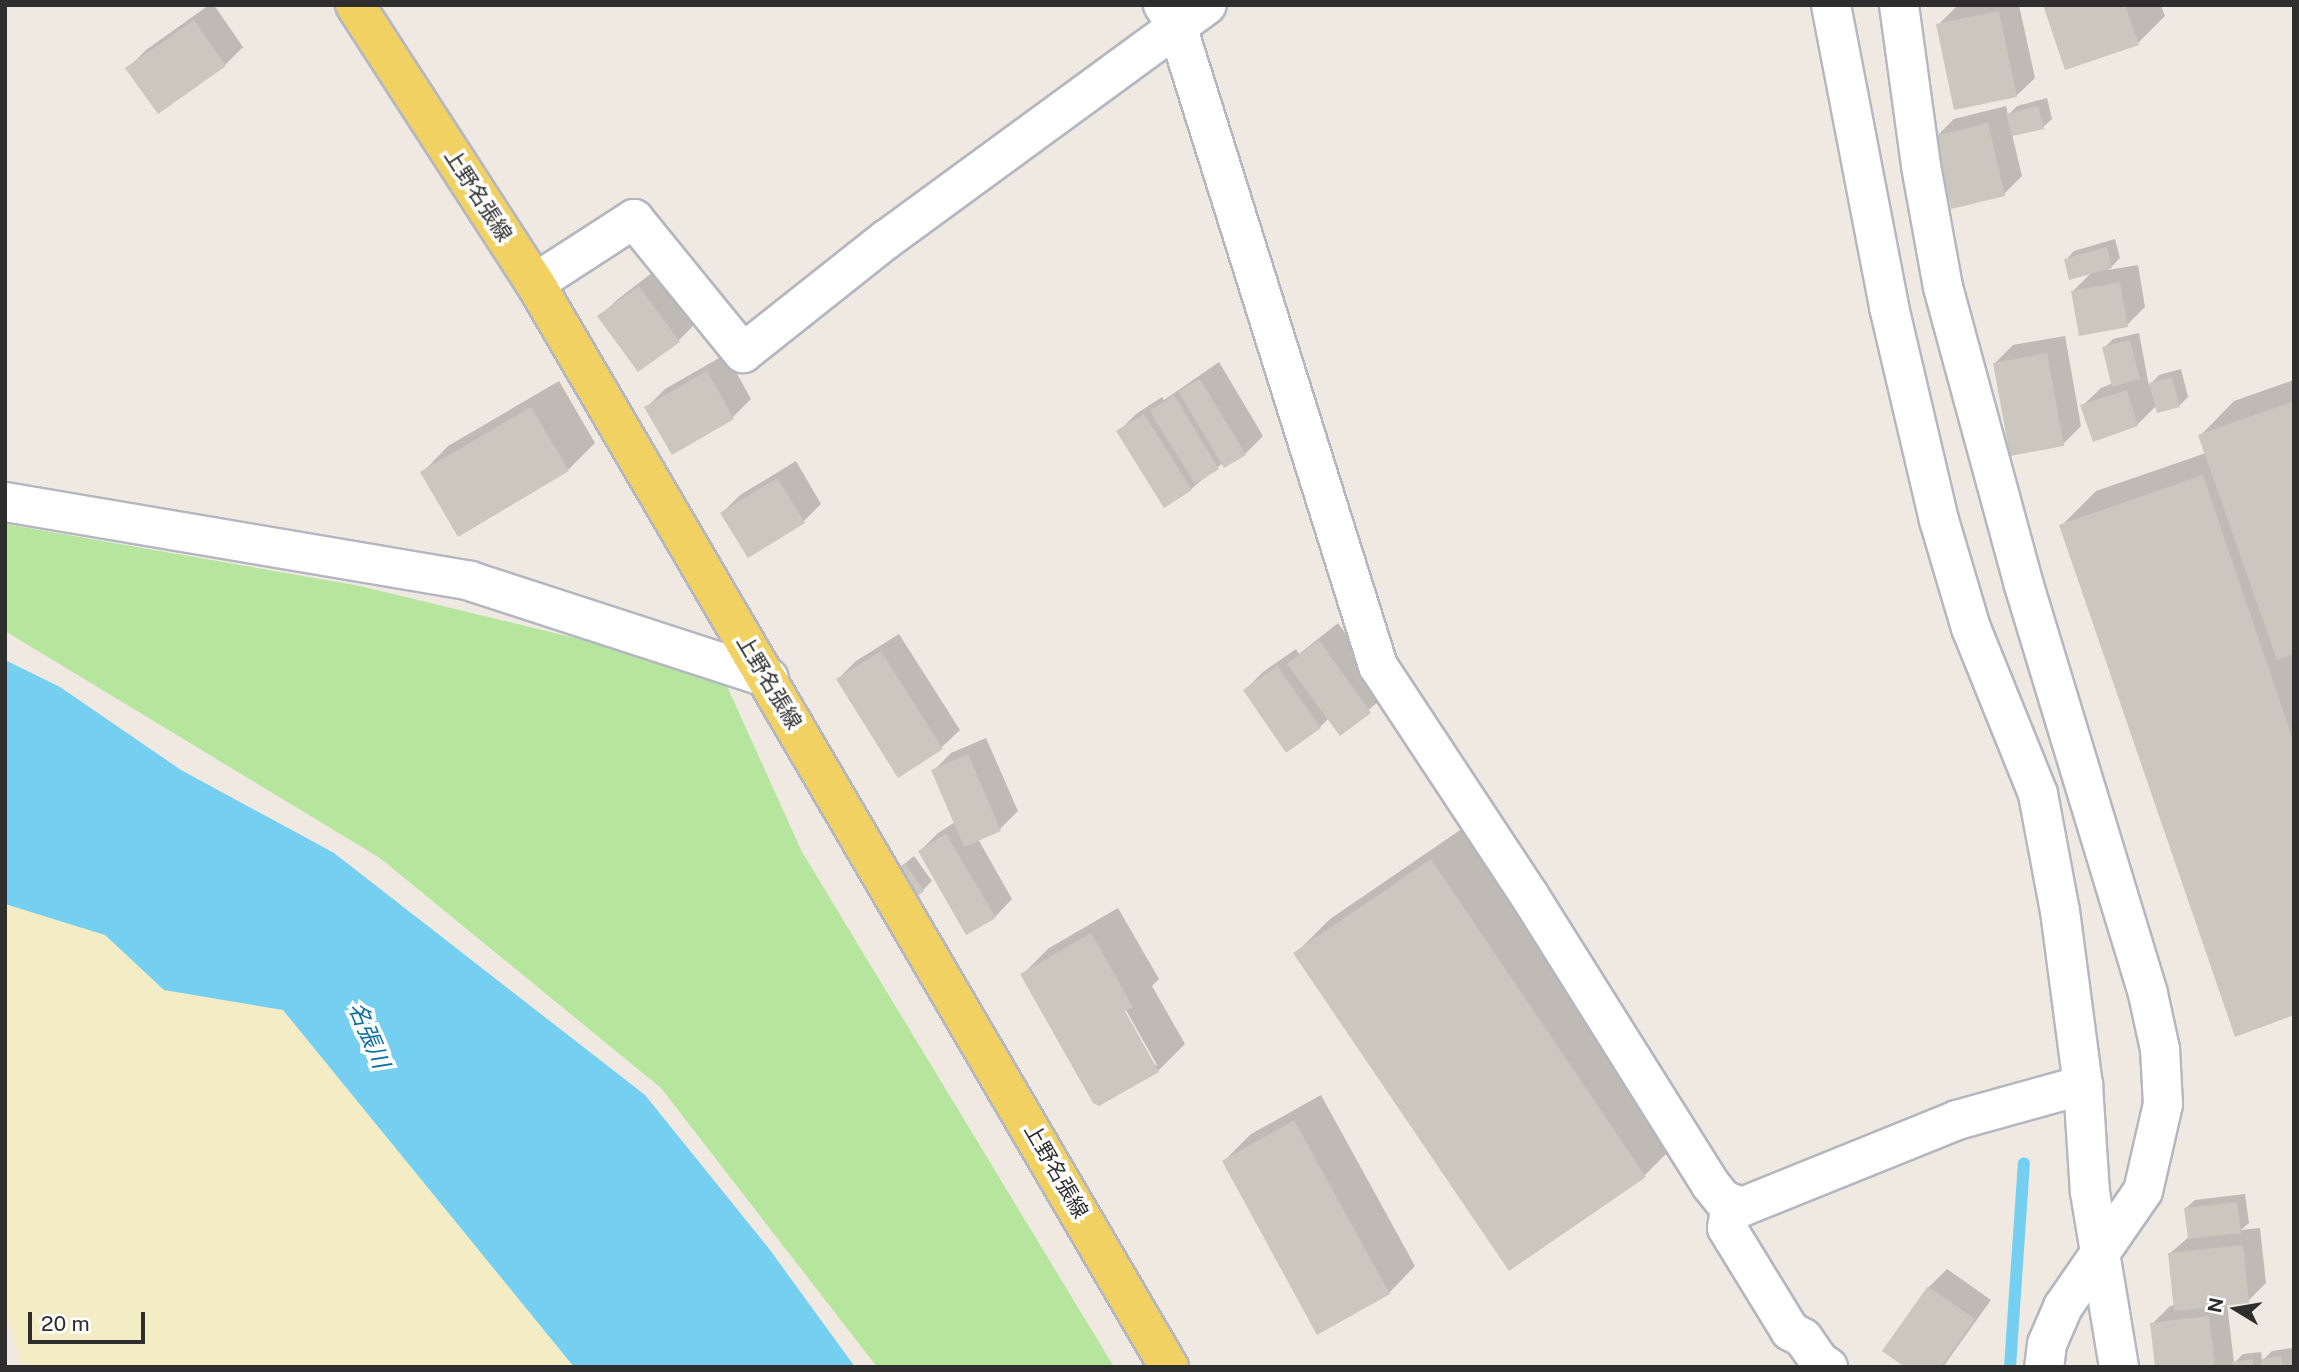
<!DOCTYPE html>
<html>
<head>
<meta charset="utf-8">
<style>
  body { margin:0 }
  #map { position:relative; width:2299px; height:1372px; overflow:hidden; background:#efe9e1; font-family:"Public Sans","Noto Sans JP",sans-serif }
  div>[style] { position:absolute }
  .green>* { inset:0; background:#b6e59e }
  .sand>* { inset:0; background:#f3ecc5 }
  .water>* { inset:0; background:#75cff0 }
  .shadow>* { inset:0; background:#0003 }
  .stream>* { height:12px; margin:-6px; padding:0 6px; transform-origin:6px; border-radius:6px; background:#75cff0 }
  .building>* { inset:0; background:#cbc7bf }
  .roads { filter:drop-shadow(2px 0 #b4b7c1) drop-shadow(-2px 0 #b4b7c1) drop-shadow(0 2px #b4b7c1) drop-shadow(0 -2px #b4b7c1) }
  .minor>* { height:38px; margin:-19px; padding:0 19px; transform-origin:19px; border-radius:19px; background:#fff }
  .major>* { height:38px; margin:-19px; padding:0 19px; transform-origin:19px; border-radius:19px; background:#f2d163 }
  span { translate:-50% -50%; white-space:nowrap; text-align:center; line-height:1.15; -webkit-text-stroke:7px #fff; paint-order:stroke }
  .street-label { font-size:21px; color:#2e2e2e }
  .water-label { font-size:23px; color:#0d6fa3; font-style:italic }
  .frame { position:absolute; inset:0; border:7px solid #2e2e2e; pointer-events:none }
  .north { position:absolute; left:2201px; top:1274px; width:70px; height:70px; -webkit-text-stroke:5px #fff; paint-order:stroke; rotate:281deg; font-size:19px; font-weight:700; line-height:28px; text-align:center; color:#2e2e2e }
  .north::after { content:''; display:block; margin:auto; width:24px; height:32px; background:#2e2e2e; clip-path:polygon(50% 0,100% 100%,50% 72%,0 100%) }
  .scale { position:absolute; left:28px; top:1312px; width:117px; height:32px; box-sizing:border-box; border:4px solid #2e2e2e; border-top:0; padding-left:9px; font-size:21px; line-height:24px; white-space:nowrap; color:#2e2e2e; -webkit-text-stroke:5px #fff; paint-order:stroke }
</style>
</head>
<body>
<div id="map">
  <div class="green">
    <i style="clip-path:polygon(5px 524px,360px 586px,721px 673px,802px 852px,1114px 1367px,877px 1367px,661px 1088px,380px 858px,5px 631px)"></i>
  </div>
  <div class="sand">
    <i style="clip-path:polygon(5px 904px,105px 935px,164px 990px,283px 1010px,574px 1367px,22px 1367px,5px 1310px)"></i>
  </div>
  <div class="water">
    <i style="clip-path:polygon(5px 660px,60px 687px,181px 770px,334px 853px,645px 1095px,770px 1250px,855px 1367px,574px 1367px,283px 1010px,164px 990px,105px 935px,5px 904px)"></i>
  </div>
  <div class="shadow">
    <i style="clip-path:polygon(209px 5px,214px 5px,243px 47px,225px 65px,128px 68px,146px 50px)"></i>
    <i style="clip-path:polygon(1965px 5px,2019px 5px,2035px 78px,2016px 96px,1938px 25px,1956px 7px)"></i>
    <i style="clip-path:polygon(2045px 5px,2161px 5px,2165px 16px,2138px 43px,2066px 68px)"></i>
    <i style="clip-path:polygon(2047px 98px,2052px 119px,2043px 127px,2012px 134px,2022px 176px,2004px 194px,1936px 137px,1954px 119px,2006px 106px,2008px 115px,2017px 106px)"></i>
    <i style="clip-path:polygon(2115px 239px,2120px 258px,2108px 270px,2138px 265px,2145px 307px,2127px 325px,2073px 291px,2091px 273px,2066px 260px,2074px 251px)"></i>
    <i style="clip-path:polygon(657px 269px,696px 323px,678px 341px,600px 316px,618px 299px)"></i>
    <i style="clip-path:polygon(2139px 333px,2149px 386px,2159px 375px,2181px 369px,2188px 397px,2180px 405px,2158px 411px,2156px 406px,2137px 425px,2082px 406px,2101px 388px,2113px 383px,2104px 348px,2113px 339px)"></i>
    <i style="clip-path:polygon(2065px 336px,2081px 426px,2063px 444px,1995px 363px,2013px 345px)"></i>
    <i style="clip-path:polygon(726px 354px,751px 399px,733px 417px,647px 407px,665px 389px)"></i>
    <i style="clip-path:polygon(1219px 362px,1263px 436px,1245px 454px,1223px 463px,1191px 489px,1118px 432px,1136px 414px,1162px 397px,1164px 400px)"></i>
    <i style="clip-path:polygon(2294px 380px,2294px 1014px,2061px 526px,2096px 491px,2206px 453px,2200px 436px,2234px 401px)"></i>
    <i style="clip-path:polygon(559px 381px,595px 443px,568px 470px,422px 473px,448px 446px)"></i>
    <i style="clip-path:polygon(796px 461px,821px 504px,803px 522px,722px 513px,740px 495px)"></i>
    <i style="clip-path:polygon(1338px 623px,1388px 694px,1340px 733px,1329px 718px,1320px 727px,1245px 690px,1263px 672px,1296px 649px,1299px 654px)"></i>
    <i style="clip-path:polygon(899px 634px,960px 730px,942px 747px,838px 679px,856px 661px)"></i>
    <i style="clip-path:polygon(986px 738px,1018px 811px,1000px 829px,978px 839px,1012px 899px,995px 917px,920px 851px,938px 833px,955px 822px,933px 771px,951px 753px)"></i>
    <i style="clip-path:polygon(1466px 826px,1679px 1141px,1645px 1175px,1296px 953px,1330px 919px)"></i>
    <i style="clip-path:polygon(914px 856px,932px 881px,923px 890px,901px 867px)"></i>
    <i style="clip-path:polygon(evenodd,1118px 908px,1159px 979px,1152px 986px,1185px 1044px,1158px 1071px,1022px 975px,1049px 948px,1118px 908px,1122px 1003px,1157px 1065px,1153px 1065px,1119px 1004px,1122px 1003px)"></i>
    <i style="clip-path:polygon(1321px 1095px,1415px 1266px,1389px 1293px,1224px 1161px,1251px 1134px)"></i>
    <i style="clip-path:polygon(2245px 1194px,2249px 1223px,2241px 1230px,2260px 1228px,2266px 1283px,2248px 1301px,2227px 1303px,2234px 1363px,2243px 1354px,2261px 1352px,2262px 1361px,2272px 1351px,2292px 1348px,2294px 1340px,2294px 1367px,2156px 1367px,2152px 1324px,2170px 1306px,2175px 1305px,2169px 1254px,2190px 1236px,2186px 1208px,2195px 1200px)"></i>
    <i style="clip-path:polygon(1947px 1269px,1991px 1300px,1943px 1367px,1908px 1367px,1929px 1287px)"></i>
  </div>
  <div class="stream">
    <i style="left:2010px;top:1367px;width:204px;rotate:-86.1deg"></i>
  </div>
  <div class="building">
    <i style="clip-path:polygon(2043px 5px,2125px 5px,2139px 45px,2065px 70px)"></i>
    <i style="clip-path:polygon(1999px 11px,2017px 97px,1954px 110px,1936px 24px)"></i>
    <i style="clip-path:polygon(194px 20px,226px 66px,158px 114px,125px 68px)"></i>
    <i style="clip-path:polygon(2038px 106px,2044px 129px,2012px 136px,2006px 114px)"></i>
    <i style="clip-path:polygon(1988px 123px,2005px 196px,1951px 209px,1934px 136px)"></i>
    <i style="clip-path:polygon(2107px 247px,2112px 268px,2069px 280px,2064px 259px)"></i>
    <i style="clip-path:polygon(2120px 282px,2128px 327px,2079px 336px,2071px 291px)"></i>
    <i style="clip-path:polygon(639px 286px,680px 342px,638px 372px,597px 316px)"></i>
    <i style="clip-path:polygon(2130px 340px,2140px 379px,2112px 387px,2102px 347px)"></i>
    <i style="clip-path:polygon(2047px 353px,2064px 446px,2010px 456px,1993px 363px)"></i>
    <i style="clip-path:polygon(707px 371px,734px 419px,672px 455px,644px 407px)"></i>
    <i style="clip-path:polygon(2172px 377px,2180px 407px,2157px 413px,2149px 383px)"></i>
    <i style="clip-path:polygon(1200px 379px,1246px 455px,1224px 468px,1178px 391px)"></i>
    <i style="clip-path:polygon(2127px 390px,2138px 426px,2093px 442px,2080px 405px)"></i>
    <i style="clip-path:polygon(1174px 395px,1219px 469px,1195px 484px,1150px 411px)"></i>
    <i style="clip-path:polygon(2294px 401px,2294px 654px,2277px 660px,2198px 435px)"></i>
    <i style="clip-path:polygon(531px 407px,569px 471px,458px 537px,420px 472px)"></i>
    <i style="clip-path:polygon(1144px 414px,1192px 490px,1164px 508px,1116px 431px)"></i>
    <i style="clip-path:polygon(2203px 475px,2294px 743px,2294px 1015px,2235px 1037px,2059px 525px)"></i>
    <i style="clip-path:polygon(777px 478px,805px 523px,748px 558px,720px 513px)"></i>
    <i style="clip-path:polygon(1319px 640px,1371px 713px,1340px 736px,1287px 664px)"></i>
    <i style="clip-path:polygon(881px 651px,943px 749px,898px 778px,836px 679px)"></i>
    <i style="clip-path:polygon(1277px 666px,1321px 728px,1286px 753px,1243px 690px)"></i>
    <i style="clip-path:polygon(968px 754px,1001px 831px,964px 847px,931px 770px)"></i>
    <i style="clip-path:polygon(946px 834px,996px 918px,966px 935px,918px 851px)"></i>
    <i style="clip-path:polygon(1431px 859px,1646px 1177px,1509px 1271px,1293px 953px)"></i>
    <i style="clip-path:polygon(905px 863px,924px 891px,918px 896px,899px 867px)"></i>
    <i style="clip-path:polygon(1091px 933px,1133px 1007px,1125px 1011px,1159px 1072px,1099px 1106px,1093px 1103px,1020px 974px)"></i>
    <i style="clip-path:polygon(1294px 1120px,1390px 1294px,1317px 1335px,1222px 1161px)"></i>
    <i style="clip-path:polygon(2237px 1202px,2241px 1233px,2188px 1239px,2184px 1208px)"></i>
    <i style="clip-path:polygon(2243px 1245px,2249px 1303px,2174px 1311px,2168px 1253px)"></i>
    <i style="clip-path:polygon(1928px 1286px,1975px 1319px,1941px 1367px,1905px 1367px,1882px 1351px)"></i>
    <i style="clip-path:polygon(2209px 1316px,2215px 1367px,2155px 1367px,2150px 1323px)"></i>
    <i style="clip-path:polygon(2281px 1356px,2283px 1367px,2262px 1367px,2261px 1359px)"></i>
    <i style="clip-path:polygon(2253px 1359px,2253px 1367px,2233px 1367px,2232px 1362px)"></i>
  </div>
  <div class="roads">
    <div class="minor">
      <i style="left:1163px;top:5px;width:25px;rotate:56deg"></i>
      <i style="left:1177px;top:26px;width:671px;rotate:72.56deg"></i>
      <i style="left:1378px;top:666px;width:274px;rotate:56.6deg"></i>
      <i style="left:1529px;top:895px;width:342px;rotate:57.9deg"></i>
      <i style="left:1711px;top:1185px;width:19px;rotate:51deg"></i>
      <i style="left:1723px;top:1200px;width:20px;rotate:20deg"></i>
      <i style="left:1742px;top:1207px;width:232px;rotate:-22deg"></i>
      <i style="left:1957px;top:1120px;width:131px;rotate:-15.5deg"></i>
      <i style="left:1831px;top:5px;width:308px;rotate:79.1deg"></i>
      <i style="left:1889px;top:307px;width:219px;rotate:76.8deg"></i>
      <i style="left:1939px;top:520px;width:113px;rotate:73.5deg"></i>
      <i style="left:1971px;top:628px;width:179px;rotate:68deg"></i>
      <i style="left:2038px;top:794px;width:119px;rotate:79.4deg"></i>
      <i style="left:2060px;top:911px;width:176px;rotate:82.5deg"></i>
      <i style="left:2083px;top:1085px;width:107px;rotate:86.3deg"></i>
      <i style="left:2090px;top:1192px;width:177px;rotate:80.6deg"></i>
      <i style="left:1899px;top:5px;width:162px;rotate:82.2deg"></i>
      <i style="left:1921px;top:166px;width:123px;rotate:79.7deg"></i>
      <i style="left:1943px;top:287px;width:306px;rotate:74.8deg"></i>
      <i style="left:2023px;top:582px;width:431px;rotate:73.1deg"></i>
      <i style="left:2148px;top:994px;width:56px;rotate:77.7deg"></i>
      <i style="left:2160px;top:1049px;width:55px;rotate:86.9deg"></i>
      <i style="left:2163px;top:1104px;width:89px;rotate:102.9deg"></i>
      <i style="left:2143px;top:1191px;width:141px;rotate:124.6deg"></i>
      <i style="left:2063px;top:1307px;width:40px;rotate:113.4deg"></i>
      <i style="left:2047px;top:1344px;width:23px;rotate:97deg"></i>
      <i style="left:535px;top:283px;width:118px;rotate:-32.9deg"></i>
      <i style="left:634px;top:219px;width:173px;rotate:50.9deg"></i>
      <i style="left:743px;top:353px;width:184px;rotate:-38.4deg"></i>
      <i style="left:887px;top:239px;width:396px;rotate:-36.2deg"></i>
      <i style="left:5px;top:502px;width:472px;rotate:9.6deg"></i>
      <i style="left:470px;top:581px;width:314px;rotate:18deg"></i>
      <i style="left:1731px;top:1203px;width:25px;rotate:99deg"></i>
      <i style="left:1727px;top:1228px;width:121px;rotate:58.5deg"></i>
      <i style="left:1790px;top:1331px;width:15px;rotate:28deg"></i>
      <i style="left:1803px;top:1338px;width:28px;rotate:55deg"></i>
      <i style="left:1819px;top:1361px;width:11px;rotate:34deg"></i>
    </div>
    <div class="major">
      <i style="left:355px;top:5px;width:331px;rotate:57.1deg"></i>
      <i style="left:535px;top:283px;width:1256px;rotate:59.68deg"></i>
    </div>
  </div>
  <div class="street-label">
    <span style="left:478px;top:195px;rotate:57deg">上野名張線</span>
    <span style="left:769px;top:682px;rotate:59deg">上野名張線</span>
    <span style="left:1056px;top:1171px;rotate:60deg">上野名張線</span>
  </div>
  <div class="water-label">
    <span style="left:369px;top:1035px;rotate:67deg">名張川</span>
  </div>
  <div class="frame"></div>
  <div class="north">N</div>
  <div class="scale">20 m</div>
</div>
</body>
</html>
